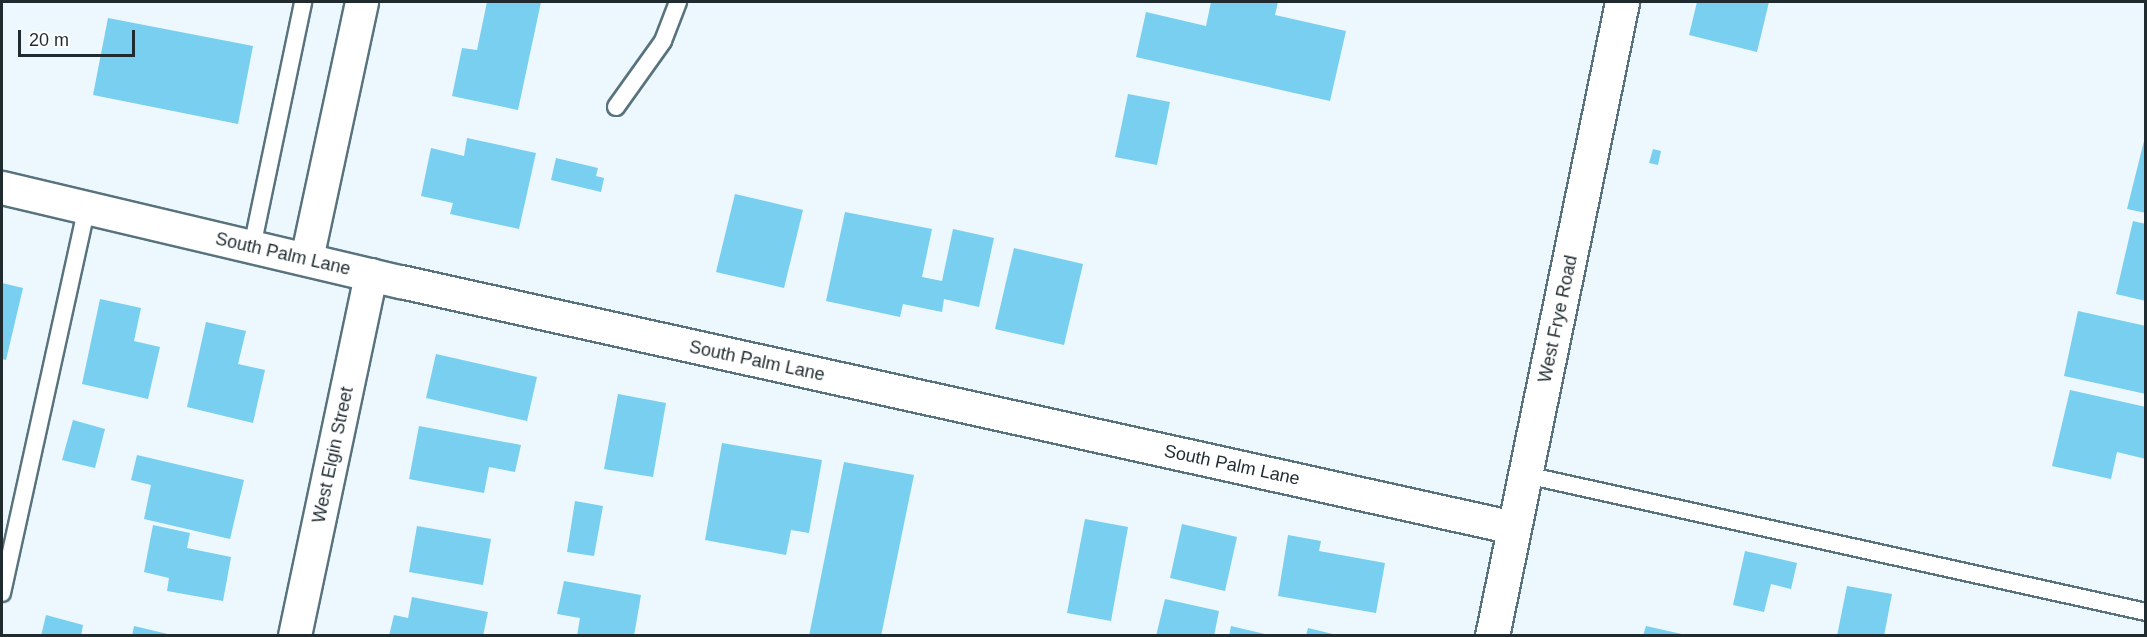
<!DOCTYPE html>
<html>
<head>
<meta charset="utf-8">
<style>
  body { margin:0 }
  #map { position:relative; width:2147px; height:637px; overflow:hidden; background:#ecf8fd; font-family:Helvetica,sans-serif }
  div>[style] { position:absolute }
  .building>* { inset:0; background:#78cfef }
  .roads { filter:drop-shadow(2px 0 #58737e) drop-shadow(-2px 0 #58737e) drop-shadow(0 2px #58737e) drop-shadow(0 -2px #58737e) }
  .service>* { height:16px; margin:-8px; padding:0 8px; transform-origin:8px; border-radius:8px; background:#fff }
  .minor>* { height:32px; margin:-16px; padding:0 16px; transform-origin:16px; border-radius:16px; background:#fff }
  .tertiary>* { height:33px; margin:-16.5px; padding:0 16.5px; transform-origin:16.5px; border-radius:16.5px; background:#fff }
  span { translate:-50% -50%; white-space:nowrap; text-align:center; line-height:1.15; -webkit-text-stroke:6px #fff; paint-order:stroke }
  .street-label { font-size:18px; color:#1f2b2f }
  .frame { position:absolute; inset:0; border:3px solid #1f2b2f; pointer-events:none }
  .scale { position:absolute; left:18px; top:30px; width:117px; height:27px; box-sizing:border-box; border:3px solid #1f2b2f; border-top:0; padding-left:8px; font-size:18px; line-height:21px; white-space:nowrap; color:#1f2b2f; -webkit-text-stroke:4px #fff; paint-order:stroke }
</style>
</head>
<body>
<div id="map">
  <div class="building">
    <i style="clip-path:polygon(487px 2px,541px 2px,518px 110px,452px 96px,462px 48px,477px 50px)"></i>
    <i style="clip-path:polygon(1211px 2px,1278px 2px,1275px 15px,1346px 31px,1330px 101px,1136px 57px,1146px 12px,1206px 26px)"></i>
    <i style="clip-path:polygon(1697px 2px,1769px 2px,1757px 52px,1689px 35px)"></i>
    <i style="clip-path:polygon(108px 18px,253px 46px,238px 124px,93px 95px)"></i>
    <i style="clip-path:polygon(1128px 94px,1170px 102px,1157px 165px,1115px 157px)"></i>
    <i style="clip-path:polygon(2146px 133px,2146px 213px,2127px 209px)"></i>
    <i style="clip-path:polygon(467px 138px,536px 153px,519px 229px,450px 214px,453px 203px,421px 196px,431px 148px,464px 156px)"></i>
    <i style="clip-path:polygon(1653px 149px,1661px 151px,1658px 165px,1649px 163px)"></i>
    <i style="clip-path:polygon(556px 158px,598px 168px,596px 176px,604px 178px,601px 192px,551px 180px)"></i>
    <i style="clip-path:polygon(735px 194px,803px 210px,784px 288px,716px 272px)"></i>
    <i style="clip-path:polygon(845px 212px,932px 229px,922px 277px,942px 281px,953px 229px,994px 238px,979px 307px,944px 299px,942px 312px,903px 304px,900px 317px,826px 301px)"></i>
    <i style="clip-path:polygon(2133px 221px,2146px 224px,2146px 301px,2116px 294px)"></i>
    <i style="clip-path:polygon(1014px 248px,1083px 264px,1064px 345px,995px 329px)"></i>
    <i style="clip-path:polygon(2px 283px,23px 288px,6px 360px,2px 359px)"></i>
    <i style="clip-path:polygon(100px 299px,141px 308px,134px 341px,160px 347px,148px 399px,82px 384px)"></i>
    <i style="clip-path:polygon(2078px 311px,2146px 326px,2146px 394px,2064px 376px)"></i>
    <i style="clip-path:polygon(206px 322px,246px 331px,238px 364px,265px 370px,253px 423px,187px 407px)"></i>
    <i style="clip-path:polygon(436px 354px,537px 377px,527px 421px,426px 398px)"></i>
    <i style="clip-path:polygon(2070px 390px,2146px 407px,2146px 459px,2117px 452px,2111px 479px,2052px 466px)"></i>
    <i style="clip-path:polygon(618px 394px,666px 403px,653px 477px,604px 469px)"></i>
    <i style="clip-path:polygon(73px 420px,105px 429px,95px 468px,62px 460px)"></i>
    <i style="clip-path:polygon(419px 426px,521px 445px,515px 472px,489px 467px,484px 493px,409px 479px)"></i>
    <i style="clip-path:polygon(722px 443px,822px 460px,809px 533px,791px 530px,786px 555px,705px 540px)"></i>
    <i style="clip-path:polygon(137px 455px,244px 480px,230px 539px,144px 519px,151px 485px,131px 480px)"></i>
    <i style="clip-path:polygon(844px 462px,914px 475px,881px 636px,809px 636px)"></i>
    <i style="clip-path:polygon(575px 501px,603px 506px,594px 556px,567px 552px)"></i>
    <i style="clip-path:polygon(1085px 519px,1128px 527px,1111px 621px,1067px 613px)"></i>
    <i style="clip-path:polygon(1182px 524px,1237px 537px,1225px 591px,1170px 578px)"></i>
    <i style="clip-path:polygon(153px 525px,190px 533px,187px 548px,231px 557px,223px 601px,167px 591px,169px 578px,144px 572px)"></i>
    <i style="clip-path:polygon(417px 526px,491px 539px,483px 585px,409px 572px)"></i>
    <i style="clip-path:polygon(1288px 535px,1321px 541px,1319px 551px,1385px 563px,1376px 613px,1278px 596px)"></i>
    <i style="clip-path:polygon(1745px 551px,1797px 563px,1791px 589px,1771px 584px,1764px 612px,1733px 605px)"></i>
    <i style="clip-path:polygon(564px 581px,641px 595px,634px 636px,577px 636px,580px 618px,557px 614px)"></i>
    <i style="clip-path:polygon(1847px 586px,1892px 594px,1884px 636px,1837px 636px)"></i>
    <i style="clip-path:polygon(412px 597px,488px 612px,483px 636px,389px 636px,394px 615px,408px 618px)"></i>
    <i style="clip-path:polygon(1165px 599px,1219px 611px,1214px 636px,1156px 636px)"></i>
    <i style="clip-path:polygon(46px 615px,83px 625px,81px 636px,41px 636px)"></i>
    <i style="clip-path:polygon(134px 626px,172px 635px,172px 636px,132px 636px)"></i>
    <i style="clip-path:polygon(1231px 626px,1269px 635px,1269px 636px,1229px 636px)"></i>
    <i style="clip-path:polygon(1646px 626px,1686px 635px,1686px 636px,1643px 636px)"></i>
    <i style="clip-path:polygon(1308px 628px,1337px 635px,1337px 636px,1306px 636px)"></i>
  </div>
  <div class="roads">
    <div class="service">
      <i style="left:616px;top:107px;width:81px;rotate:-54.5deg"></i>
      <i style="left:663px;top:41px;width:42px;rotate:-69deg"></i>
      <i style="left:252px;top:247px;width:250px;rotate:-78.2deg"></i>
      <i style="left:1526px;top:475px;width:635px;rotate:12.46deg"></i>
      <i style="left:2px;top:593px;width:394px;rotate:-77.6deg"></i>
    </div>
    <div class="minor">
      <i style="left:2px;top:188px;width:410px;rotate:13.3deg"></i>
      <i style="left:401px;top:282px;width:1140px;rotate:12.46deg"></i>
      <i style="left:307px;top:259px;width:263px;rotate:-77.9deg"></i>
      <i style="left:295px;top:636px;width:369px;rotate:-78.1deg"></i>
    </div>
    <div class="tertiary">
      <i style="left:1492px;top:636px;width:647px;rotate:-78.41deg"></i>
    </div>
  </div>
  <div class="street-label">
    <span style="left:283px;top:254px;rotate:13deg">South Palm Lane</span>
    <span style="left:1558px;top:319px;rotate:-78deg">West Frye Road</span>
    <span style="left:757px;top:361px;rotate:12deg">South Palm Lane</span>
    <span style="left:333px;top:455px;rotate:-78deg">West Elgin Street</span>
    <span style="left:1232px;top:465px;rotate:12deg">South Palm Lane</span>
  </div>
  <div class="frame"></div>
  <div class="scale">20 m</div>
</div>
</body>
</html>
